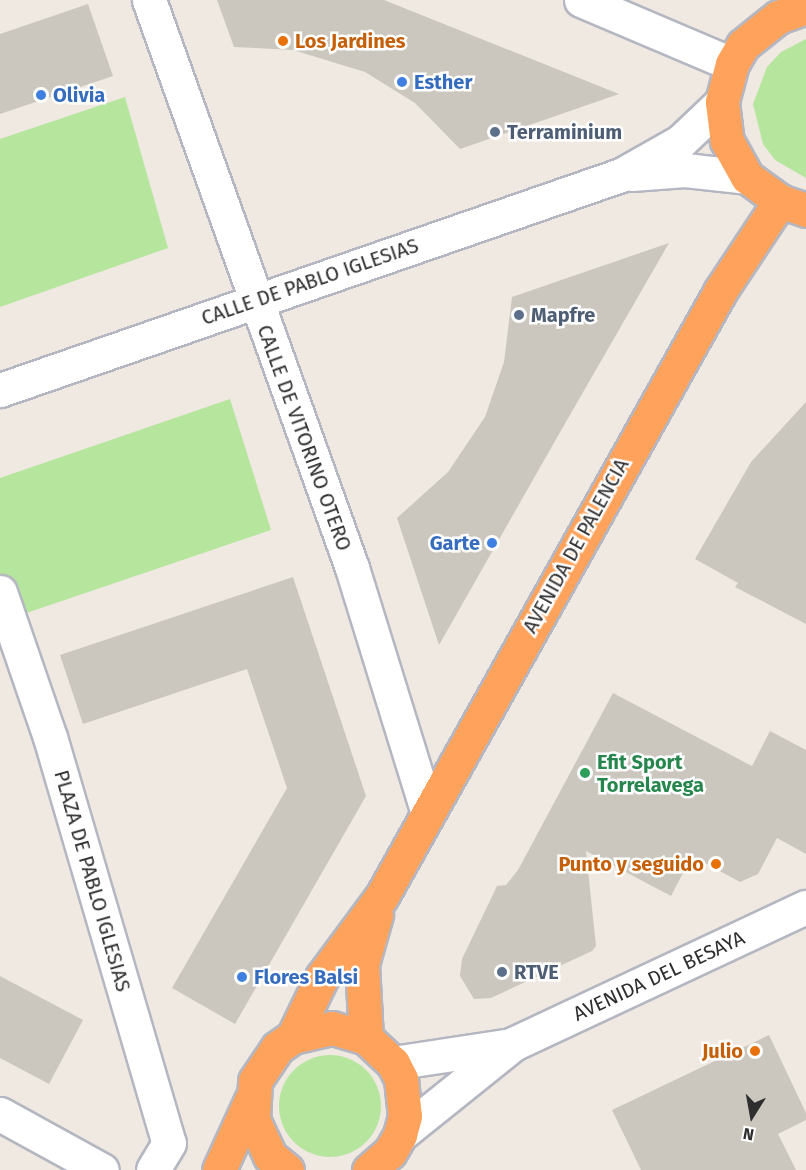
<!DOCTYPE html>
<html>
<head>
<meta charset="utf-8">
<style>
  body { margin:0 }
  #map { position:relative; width:806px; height:1170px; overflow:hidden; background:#efe9e1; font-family:"Fira Sans",sans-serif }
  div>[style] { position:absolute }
  .green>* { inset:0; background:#b6e59e }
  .round { border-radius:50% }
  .building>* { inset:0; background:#cbc7bf }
  .roads { filter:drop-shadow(2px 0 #b4b7c1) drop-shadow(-2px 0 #b4b7c1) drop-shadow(0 2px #b4b7c1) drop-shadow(0 -2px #b4b7c1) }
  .street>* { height:33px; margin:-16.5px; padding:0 16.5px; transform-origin:16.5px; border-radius:16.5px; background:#fff }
  .secondary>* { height:33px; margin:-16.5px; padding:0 16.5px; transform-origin:16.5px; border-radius:16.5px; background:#fff }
  .highway>* { height:33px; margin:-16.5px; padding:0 16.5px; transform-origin:16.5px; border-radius:16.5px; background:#ffa35c }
  .dots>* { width:16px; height:16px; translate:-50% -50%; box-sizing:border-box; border:3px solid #fff; border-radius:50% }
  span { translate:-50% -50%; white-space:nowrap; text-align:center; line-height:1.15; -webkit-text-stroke:5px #fff; paint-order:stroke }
  .food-label { font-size:20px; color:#c56008; font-weight:700 }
  .left { translate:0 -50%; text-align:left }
  .right { translate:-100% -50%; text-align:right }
  .shop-label { font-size:20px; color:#366cbe; font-weight:700 }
  .service-label { font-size:20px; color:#4e5e75; font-weight:700 }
  .street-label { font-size:20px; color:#2e2e2e }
  .leisure-label { font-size:20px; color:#27864d; font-weight:700 }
  .north { position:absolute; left:722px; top:1086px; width:60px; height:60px; -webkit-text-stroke:4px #fff; paint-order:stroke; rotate:191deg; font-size:16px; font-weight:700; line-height:24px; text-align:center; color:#2e2e2e }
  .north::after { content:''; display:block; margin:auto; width:21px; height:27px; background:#2e2e2e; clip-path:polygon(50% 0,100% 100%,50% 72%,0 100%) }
</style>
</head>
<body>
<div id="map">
  <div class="green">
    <i style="clip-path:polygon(806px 39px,806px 178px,775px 160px,763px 144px,753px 104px,767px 67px,781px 52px)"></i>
    <i style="clip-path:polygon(125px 97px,168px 248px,0 307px,0 139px)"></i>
    <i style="clip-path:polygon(230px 399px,271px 530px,0 622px,0 478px)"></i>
    <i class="round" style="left:279px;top:1055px;width:102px;height:102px"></i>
  </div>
  <div class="building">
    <i style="clip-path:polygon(217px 0,384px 0,619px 94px,460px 149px,415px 103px,365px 72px,293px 50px,234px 47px)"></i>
    <i style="clip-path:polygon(88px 4px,113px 76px,0 114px,0 34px)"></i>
    <i style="clip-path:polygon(669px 243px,559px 434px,439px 645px,397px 518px,448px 472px,485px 417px,504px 362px,512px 297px)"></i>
    <i style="clip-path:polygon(806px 402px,806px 624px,735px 587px,738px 583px,695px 559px,751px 462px)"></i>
    <i style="clip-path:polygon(293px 577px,366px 796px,235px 1024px,172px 988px,287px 788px,247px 669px,83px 724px,60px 655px)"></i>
    <i style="clip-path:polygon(613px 693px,752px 766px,770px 731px,806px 750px,806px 854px,777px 838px,758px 874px,740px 882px,692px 856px,671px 896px,586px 851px,596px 946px,592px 951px,491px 998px,474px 999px,460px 976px,462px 959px,497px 886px,506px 885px,518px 870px)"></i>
    <i style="clip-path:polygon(0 976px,83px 1020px,49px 1084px,0 1058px)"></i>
    <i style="clip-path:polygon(769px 1035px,806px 1113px,806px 1120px,778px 1134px,796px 1170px,641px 1170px,612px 1110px)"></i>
  </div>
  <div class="roads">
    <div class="street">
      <i style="left:149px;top:0;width:603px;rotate:70.33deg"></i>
      <i style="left:352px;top:568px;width:253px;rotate:72.8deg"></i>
      <i style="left:581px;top:0;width:164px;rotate:23deg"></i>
      <i style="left:0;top:592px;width:153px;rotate:71deg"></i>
      <i style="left:50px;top:737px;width:423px;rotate:73.7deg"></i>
      <i style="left:169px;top:1143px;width:31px;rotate:121deg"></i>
      <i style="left:393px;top:1063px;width:113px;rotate:-8.6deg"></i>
      <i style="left:0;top:1114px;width:116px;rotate:28.8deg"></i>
      <i style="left:400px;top:1135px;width:145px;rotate:-38.8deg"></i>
      <i style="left:513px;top:1044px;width:323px;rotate:-25.1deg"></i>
    </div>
    <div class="secondary">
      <i style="left:632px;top:174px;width:53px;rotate:-4.3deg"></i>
      <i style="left:685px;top:170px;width:62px;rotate:6.4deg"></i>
      <i style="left:0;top:390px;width:657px;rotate:-19.1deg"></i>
      <i style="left:621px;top:175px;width:69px;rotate:-29.5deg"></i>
      <i style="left:681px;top:141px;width:57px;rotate:-43.6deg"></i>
    </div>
    <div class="highway">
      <i style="left:806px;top:7px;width:30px;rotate:160deg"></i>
      <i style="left:778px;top:17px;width:45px;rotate:141.3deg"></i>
      <i style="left:743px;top:45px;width:22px;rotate:120deg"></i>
      <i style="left:732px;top:64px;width:39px;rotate:105deg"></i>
      <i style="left:722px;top:102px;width:39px;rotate:83deg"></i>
      <i style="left:727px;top:141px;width:41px;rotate:60.9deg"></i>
      <i style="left:747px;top:177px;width:41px;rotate:36deg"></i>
      <i style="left:780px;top:201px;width:28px;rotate:19deg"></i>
      <i style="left:293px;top:1037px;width:67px;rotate:-64.2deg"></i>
      <i style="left:322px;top:977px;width:101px;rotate:-53.5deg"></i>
      <i style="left:382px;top:896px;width:694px;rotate:-60.78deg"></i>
      <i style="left:721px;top:290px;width:107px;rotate:-56.5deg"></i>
      <i style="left:366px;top:1038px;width:74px;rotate:-93.1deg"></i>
      <i style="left:362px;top:964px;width:51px;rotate:-74.1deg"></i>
      <i style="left:219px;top:1170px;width:77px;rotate:-65.4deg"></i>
      <i style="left:287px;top:1170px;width:22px;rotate:-141deg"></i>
      <i style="left:270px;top:1156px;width:40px;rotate:-115deg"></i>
      <i style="left:253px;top:1120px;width:39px;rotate:-87deg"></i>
      <i style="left:255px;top:1081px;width:40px;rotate:-56deg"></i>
      <i style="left:277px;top:1048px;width:19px;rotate:-35deg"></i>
      <i style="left:293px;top:1037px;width:40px;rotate:-13deg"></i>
      <i style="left:332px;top:1028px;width:35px;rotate:16deg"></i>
      <i style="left:366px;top:1038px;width:37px;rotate:43deg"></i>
      <i style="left:393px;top:1063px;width:18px;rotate:63deg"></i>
      <i style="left:401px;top:1079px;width:37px;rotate:84deg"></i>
      <i style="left:405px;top:1116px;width:20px;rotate:105deg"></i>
      <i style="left:400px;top:1135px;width:20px;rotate:120deg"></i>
      <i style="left:390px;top:1152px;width:28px;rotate:139deg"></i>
    </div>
  </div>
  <div class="dots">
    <i style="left:283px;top:41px;background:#e8710a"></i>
    <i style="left:402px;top:82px;background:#3f7fe0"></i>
    <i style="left:41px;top:95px;background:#3f7fe0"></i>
    <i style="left:495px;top:132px;background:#5c6f8a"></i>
    <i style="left:519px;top:315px;background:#5c6f8a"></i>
    <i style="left:492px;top:543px;background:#3f7fe0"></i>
    <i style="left:585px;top:773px;background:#2e9e5b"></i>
    <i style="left:716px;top:864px;background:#e8710a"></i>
    <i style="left:502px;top:972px;background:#5c6f8a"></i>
    <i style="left:242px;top:977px;background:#3f7fe0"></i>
    <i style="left:755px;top:1051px;background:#e8710a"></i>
  </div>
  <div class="food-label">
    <span class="left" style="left:295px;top:41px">Los Jardines</span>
    <span class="right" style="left:704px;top:864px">Punto y seguido</span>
    <span class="right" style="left:743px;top:1051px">Julio</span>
  </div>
  <div class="shop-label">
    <span class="left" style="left:414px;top:82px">Esther</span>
    <span class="left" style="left:53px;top:95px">Olivia</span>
    <span class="right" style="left:480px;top:543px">Garte</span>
    <span class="left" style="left:254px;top:977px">Flores Balsi</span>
  </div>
  <div class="service-label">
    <span class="left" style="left:507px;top:132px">Terraminium</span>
    <span class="left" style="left:531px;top:315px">Mapfre</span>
    <span class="left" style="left:514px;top:972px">RTVE</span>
  </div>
  <div class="street-label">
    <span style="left:310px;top:282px;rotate:-19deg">CALLE DE PABLO IGLESIAS</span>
    <span style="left:304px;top:438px;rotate:70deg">CALLE DE VITORINO OTERO</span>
    <span style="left:576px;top:546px;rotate:-61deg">AVENIDA DE PALENCIA</span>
    <span style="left:92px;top:881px;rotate:74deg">PLAZA DE PABLO IGLESIAS</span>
    <span style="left:659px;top:976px;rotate:-25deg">AVENIDA DEL BESAYA</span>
  </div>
  <div class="leisure-label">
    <span class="left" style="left:597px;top:774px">Efit Sport<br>Torrelavega</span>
  </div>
  <div class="north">N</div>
</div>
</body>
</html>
